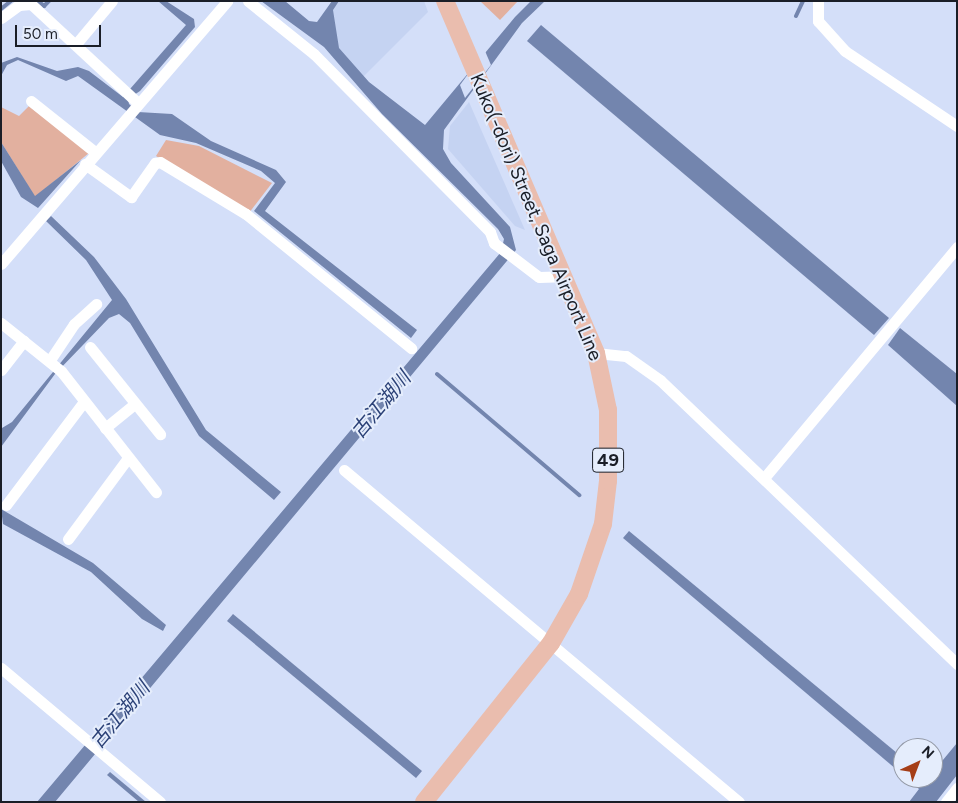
<!DOCTYPE html>
<html>
<head>
<meta charset="utf-8">
<style>
  body { margin:0 }
  #map { position:relative; width:958px; height:803px; overflow:hidden; background:#d4dff9; font-family:Figtree,"Noto Sans JP",sans-serif }
  div>[style] { position:absolute }
  .built>* { inset:0; background:#c5d3f2 }
  .green>* { inset:0; background:#e2b09f }
  .water>* { inset:0; background:#7385ae }
  .pier>* { inset:0; background:#d4dff9 }
  .stream>* { height:4px; margin:-2px; padding:0 2px; transform-origin:2px; border-radius:2px; background:#7385ae }
  .street>* { height:11px; margin:-5.5px; padding:0 5.5px; transform-origin:5.5px; border-radius:5.5px; background:#fff }
  .primary>* { height:18px; margin:-9px; padding:0 9px; transform-origin:9px; border-radius:9px; background:#eabdae }
  span { translate:-50% -50%; white-space:nowrap; text-align:center; line-height:1.15; -webkit-text-stroke:4px #e5edfc; paint-order:stroke }
  .shield-label span { padding:1px 4px; background:#e5edfc; border:1px solid; border-radius:4px; -webkit-text-stroke-width:0 }
  .shield-label { font-size:18px; color:#1a1e27; font-weight:700 }
  .street-label { font-size:19px; color:#1a1e27 }
  .water-label { font-size:20px; color:#2b4177; font-style:italic }
  .frame { position:absolute; inset:0; border:2px solid #1a1e27; pointer-events:none }
  .north { position:absolute; left:893px; top:738px; width:50px; height:50px; box-sizing:border-box; background:#e5edfc; border:1px solid #949aa7; border-radius:50%; rotate:43deg; font-size:14px; font-weight:700; line-height:20px; text-align:center; color:#1a1e27 }
  .north::after { content:''; display:block; margin:auto; width:18px; height:22px; background:#a53e17; clip-path:polygon(50% 0,100% 100%,50% 72%,0 100%) }
  .scale { position:absolute; left:15px; top:25px; width:86px; height:22px; box-sizing:border-box; border:2px solid #1a1e27; border-top:0; padding-left:6px; font-size:15px; line-height:18px; white-space:nowrap; color:#1a1e27; -webkit-text-stroke:4px #e5edfc; paint-order:stroke }
</style>
</head>
<body>
<div id="map">
  <div class="built">
    <i style="clip-path:polygon(334px 1px,424px 1px,428px 12px,360px 80px,321px 34px)"></i>
    <i style="clip-path:polygon(469px 102px,525px 230px,515px 226px,448px 149px,450px 126px)"></i>
  </div>
  <div class="green">
    <i style="clip-path:polygon(480px 1px,518px 1px,500px 20px)"></i>
    <i style="clip-path:polygon(29px 106px,89px 153px,35px 197px,1px 142px,1px 107px,19px 116px)"></i>
    <i style="clip-path:polygon(166px 140px,199px 146px,272px 183px,249px 213px,156px 156px)"></i>
  </div>
  <div class="water">
    <i style="clip-path:polygon(158px 1px,166px 1px,194px 19px,195px 27px,140px 91px,128px 99px,129px 104px,138px 112px,172px 114px,211px 141px,276px 170px,286px 182px,265px 211px,417px 330px,411px 338px,254px 211px,275px 183px,261px 171px,196px 143px,160px 135px,78px 76px,66px 81px,18px 60px,7px 65px,1px 76px,1px 63px,17px 57px,57px 71px,78px 67px,89px 71px,123px 97px,186px 25px)"></i>
    <i style="clip-path:polygon(261px 1px,285px 1px,309px 21px,317px 22px,332px 1px,339px 1px,333px 10px,339px 48px,369px 82px,425px 125px,515px 17px,531px 1px,545px 1px,522px 23px,444px 130px,443px 149px,451px 163px,510px 227px,516px 250px,55px 802px,37px 802px,501px 252px,504px 239px,498px 229px,382px 114px,324px 47px)"></i>
    <i style="clip-path:polygon(541px 25px,889px 318px,874px 335px,527px 41px)"></i>
    <i style="clip-path:polygon(1px 142px,35px 196px,81px 160px,38px 208px,21px 197px,1px 161px)"></i>
    <i style="clip-path:polygon(51px 216px,94px 257px,126px 299px,206px 430px,281px 492px,274px 500px,199px 436px,130px 323px,119px 314px,109px 318px,55px 374px,1px 447px,2px 428px,12px 422px,112px 300px,86px 260px,46px 221px)"></i>
    <i style="clip-path:polygon(900px 328px,957px 374px,957px 406px,888px 345px)"></i>
    <i style="clip-path:polygon(1px 509px,93px 563px,166px 625px,163px 631px,142px 619px,91px 572px,3px 524px)"></i>
    <i style="clip-path:polygon(629px 531px,903px 758px,903px 775px,623px 538px)"></i>
    <i style="clip-path:polygon(233px 614px,422px 771px,416px 778px,227px 621px)"></i>
    <i style="clip-path:polygon(957px 743px,957px 775px,936px 802px,909px 802px,919px 789px,907px 778px,933px 778px,933px 772px)"></i>
    <i style="clip-path:polygon(110px 772px,146px 802px,139px 802px,107px 775px)"></i>
  </div>
  <div class="pier">
    <i style="clip-path:polygon(485px 51px,491px 65px,465px 98px,460px 85px)"></i>
  </div>
  <div class="stream">
    <i style="left:38px;top:1px;width:8px;rotate:40deg"></i>
    <i style="left:44px;top:6px;width:7px;rotate:-45deg"></i>
    <i style="left:1px;top:9px;width:13px;rotate:-39deg"></i>
    <i style="left:796px;top:16px;width:17px;rotate:-65deg"></i>
    <i style="left:437px;top:374px;width:187px;rotate:40.4deg"></i>
  </div>
  <div class="street">
    <i style="left:248px;top:1px;width:85px;rotate:38.8deg"></i>
    <i style="left:314px;top:54px;width:250px;rotate:45.3deg"></i>
    <i style="left:490px;top:232px;width:12px;rotate:70deg"></i>
    <i style="left:494px;top:243px;width:56px;rotate:37.1deg"></i>
    <i style="left:539px;top:277px;width:23px;rotate:-2deg"></i>
    <i style="left:818px;top:1px;width:20px;rotate:90deg"></i>
    <i style="left:818px;top:21px;width:40px;rotate:48deg"></i>
    <i style="left:845px;top:51px;width:135px;rotate:33.8deg"></i>
    <i style="left:1px;top:18px;width:22px;rotate:-36deg"></i>
    <i style="left:19px;top:5px;width:12px;rotate:-5deg"></i>
    <i style="left:31px;top:4px;width:144px;rotate:42.8deg"></i>
    <i style="left:76px;top:44px;width:56px;rotate:-50.1deg"></i>
    <i style="left:31px;top:101px;width:82px;rotate:38.6deg"></i>
    <i style="left:85px;top:164px;width:57px;rotate:35.7deg"></i>
    <i style="left:131px;top:197px;width:42px;rotate:-54.8deg"></i>
    <i style="left:155px;top:163px;width:5px;rotate:-11deg"></i>
    <i style="left:160px;top:162px;width:100px;rotate:31.2deg"></i>
    <i style="left:246px;top:214px;width:213px;rotate:39.1deg"></i>
    <i style="left:1px;top:264px;width:347px;rotate:-49.3deg"></i>
    <i style="left:1px;top:323px;width:77px;rotate:38.7deg"></i>
    <i style="left:61px;top:371px;width:154px;rotate:51.9deg"></i>
    <i style="left:90px;top:347px;width:112px;rotate:51.2deg"></i>
    <i style="left:596px;top:353px;width:30px;rotate:6deg"></i>
    <i style="left:626px;top:356px;width:42px;rotate:35.2deg"></i>
    <i style="left:660px;top:380px;width:411px;rotate:43.7deg"></i>
    <i style="left:50px;top:360px;width:43px;rotate:-56.3deg"></i>
    <i style="left:74px;top:324px;width:30px;rotate:-42deg"></i>
    <i style="left:1px;top:370px;width:37px;rotate:-52deg"></i>
    <i style="left:105px;top:428px;width:38px;rotate:-39deg"></i>
    <i style="left:344px;top:470px;width:516px;rotate:40.05deg"></i>
    <i style="left:764px;top:478px;width:301px;rotate:-50.1deg"></i>
    <i style="left:6px;top:505px;width:128px;rotate:-53deg"></i>
    <i style="left:68px;top:539px;width:101px;rotate:-53.5deg"></i>
    <i style="left:1px;top:668px;width:208px;rotate:40.1deg"></i>
    <i style="left:946px;top:802px;width:18px;rotate:-52deg"></i>
  </div>
  <div class="primary">
    <i style="left:424px;top:802px;width:203px;rotate:-51.4deg"></i>
    <i style="left:551px;top:643px;width:56px;rotate:-60.3deg"></i>
    <i style="left:579px;top:594px;width:74px;rotate:-71.1deg"></i>
    <i style="left:603px;top:524px;width:43px;rotate:-83.4deg"></i>
    <i style="left:608px;top:481px;width:71px;rotate:-90deg"></i>
    <i style="left:608px;top:410px;width:58px;rotate:-101.9deg"></i>
    <i style="left:596px;top:353px;width:383px;rotate:-113.2deg"></i>
  </div>
  <div class="shield-label">
    <span style="left:608px;top:460px">49</span>
  </div>
  <div class="street-label">
    <span style="left:536px;top:217px;rotate:67deg">Kuko(-dori) Street, Saga Airport Line</span>
  </div>
  <div class="water-label">
    <span style="left:381px;top:405px;rotate:-50deg">古江湖川</span>
    <span style="left:120px;top:715px;rotate:-50deg">古江湖川</span>
  </div>
  <div class="frame"></div>
  <div class="north">N</div>
  <div class="scale">50 m</div>
</div>
</body>
</html>
